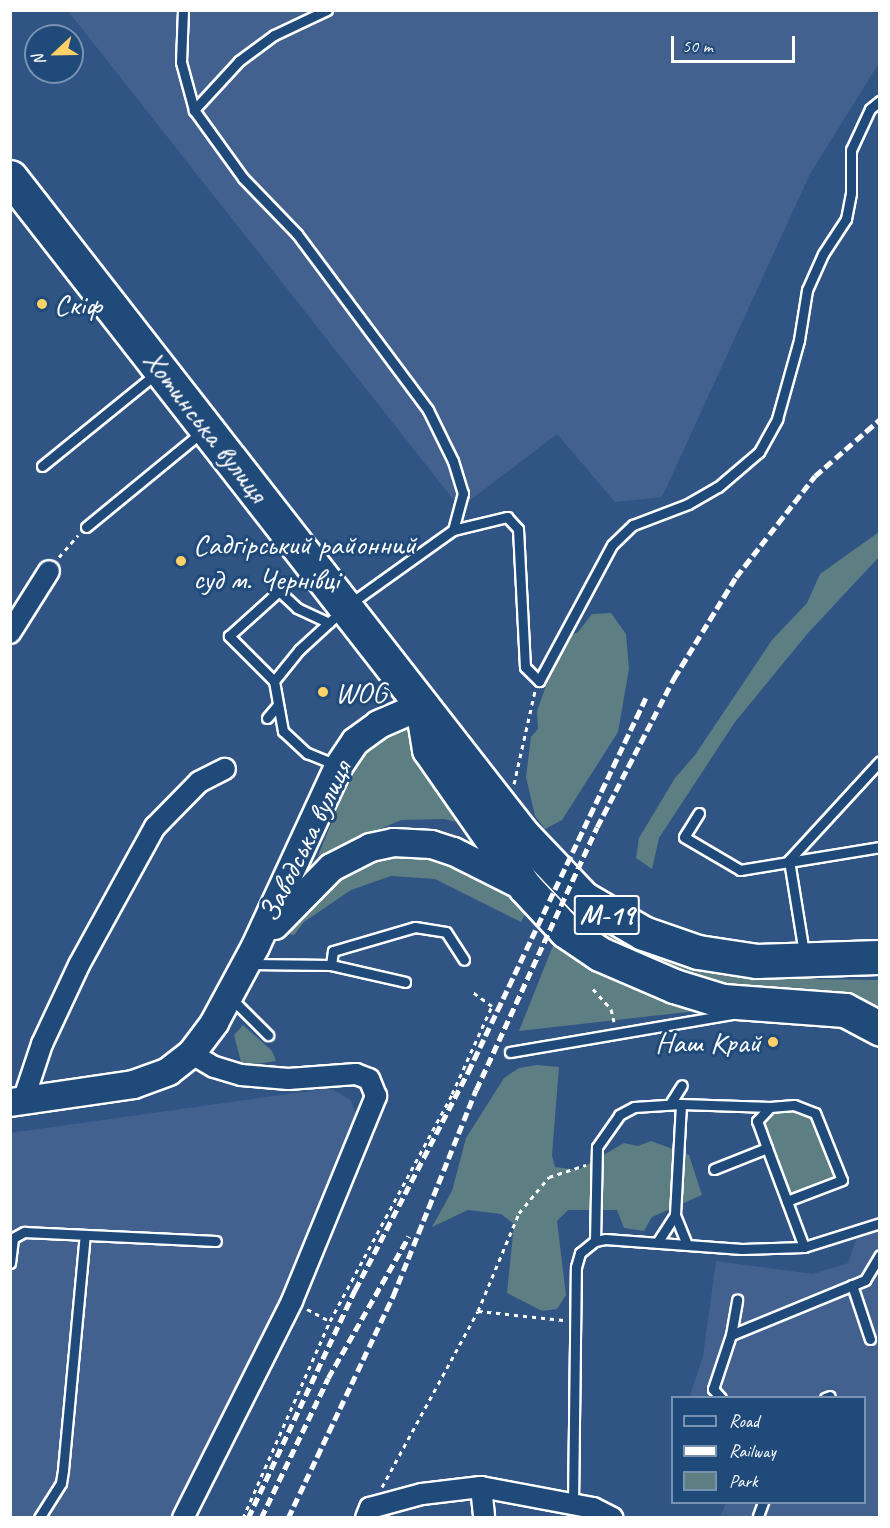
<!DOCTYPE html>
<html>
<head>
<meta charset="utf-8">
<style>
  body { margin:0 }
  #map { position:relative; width:890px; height:1528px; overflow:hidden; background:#305484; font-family:Caveat,sans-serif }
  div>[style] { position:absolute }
  .built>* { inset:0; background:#43618f }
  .green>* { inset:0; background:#5d7e82 }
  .path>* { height:3px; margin-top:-1.5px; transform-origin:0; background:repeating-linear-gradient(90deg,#fff 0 4.5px,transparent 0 9px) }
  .roads { filter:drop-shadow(2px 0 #fff) drop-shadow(-2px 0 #fff) drop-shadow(0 2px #fff) drop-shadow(0 -2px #fff) }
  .lane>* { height:9px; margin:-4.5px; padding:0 4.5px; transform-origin:4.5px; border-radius:4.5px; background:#1f4a7a }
  .street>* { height:20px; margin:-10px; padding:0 10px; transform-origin:10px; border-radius:10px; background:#1f4a7a }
  .secondary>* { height:27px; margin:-13.5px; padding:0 13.5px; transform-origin:13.5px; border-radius:13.5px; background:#1f4a7a }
  .highway>* { height:33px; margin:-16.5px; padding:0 16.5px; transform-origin:16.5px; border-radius:16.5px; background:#1f4a7a }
  .rail>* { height:4.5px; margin-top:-2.25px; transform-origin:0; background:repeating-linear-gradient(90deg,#fff 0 9px,transparent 0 13.5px) }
  .dots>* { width:16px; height:16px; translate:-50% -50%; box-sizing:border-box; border:3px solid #1f4a7a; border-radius:50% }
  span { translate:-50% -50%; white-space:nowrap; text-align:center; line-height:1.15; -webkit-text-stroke:6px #1f4a7a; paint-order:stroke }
  .shield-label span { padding:2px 4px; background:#1f4a7a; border:2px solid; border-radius:4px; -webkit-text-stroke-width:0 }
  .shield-label { font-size:28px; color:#fff; font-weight:700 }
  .poi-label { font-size:30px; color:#fff }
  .left { translate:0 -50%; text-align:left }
  .right { translate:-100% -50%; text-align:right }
  .street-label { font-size:30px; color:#fff }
  .frame { position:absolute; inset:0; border:12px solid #fff; pointer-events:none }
  .legend { position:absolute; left:671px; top:1396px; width:195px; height:108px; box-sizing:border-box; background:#1f4a7a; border:2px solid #7992af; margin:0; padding:8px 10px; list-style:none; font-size:18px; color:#fff }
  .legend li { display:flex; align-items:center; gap:12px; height:30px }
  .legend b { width:30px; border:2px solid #7992af }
  .north { position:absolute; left:24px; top:24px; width:60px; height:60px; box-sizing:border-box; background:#1f4a7a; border:2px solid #7992af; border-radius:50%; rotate:248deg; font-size:16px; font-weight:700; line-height:24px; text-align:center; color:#fff }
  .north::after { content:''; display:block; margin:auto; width:21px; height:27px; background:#ffd166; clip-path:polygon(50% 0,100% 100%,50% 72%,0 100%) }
  .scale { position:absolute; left:671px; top:36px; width:124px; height:27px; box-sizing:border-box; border:3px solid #fff; border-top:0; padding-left:8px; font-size:18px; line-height:21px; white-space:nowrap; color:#fff; -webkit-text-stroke:4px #1f4a7a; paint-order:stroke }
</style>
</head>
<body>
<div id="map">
  <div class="built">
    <i style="clip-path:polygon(68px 11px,879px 11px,879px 63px,810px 174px,662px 497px,615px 502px,557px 434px,460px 508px)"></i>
    <i style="clip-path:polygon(330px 1088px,351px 1100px,360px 1128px,289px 1299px,177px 1517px,11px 1517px,10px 1133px)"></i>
    <i style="clip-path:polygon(879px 1225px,879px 1517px,720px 1517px,726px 1503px,864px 1502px,864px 1398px,689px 1398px,703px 1356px,716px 1261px,813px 1274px,848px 1263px,858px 1234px)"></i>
  </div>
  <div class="green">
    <i style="clip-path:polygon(879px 532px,879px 557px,808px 633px,735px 722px,659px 838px,652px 869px,636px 858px,639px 838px,675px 778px,695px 755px,772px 640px,807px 603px,820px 574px)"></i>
    <i style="clip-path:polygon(611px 613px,626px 634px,629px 669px,618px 732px,562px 820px,545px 829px,535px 816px,526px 777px,531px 737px,538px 729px,537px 711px,547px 683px,543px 672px,547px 656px,556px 641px,578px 632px,592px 614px)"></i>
    <i style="clip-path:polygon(398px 730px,409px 730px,474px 826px,444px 819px,401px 820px,318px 856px,353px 769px,371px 741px)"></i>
    <i style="clip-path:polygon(436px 737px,509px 828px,689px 963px,750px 978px,879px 980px,879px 1013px,746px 992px,632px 958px,563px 914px)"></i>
    <i style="clip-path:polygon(398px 851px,445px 860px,529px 907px,521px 922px,435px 879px,391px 876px,351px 890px,304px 922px,294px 935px,289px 934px,309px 902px,329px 885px,354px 867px)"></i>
    <i style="clip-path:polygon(556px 938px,694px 1008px,696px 1011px,519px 1031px)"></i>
    <i style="clip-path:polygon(243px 1025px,272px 1051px,276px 1061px,242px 1066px,234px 1035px)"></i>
    <i style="clip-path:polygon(537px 1065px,559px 1067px,552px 1155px,555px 1167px,578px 1170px,624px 1143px,638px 1146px,651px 1141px,689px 1155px,702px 1195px,652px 1217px,644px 1231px,624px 1228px,617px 1210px,568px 1210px,557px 1221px,566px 1295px,557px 1309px,542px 1311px,507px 1293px,514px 1224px,501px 1214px,468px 1210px,432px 1227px,452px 1191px,466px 1138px,504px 1078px,519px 1068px)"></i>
    <i style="clip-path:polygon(794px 1108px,812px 1115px,838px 1178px,790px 1197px,761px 1122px,772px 1110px)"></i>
  </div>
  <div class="path">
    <i style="left:59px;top:557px;width:29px;rotate:-49deg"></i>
    <i style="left:514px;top:784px;width:95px;rotate:-77.3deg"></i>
    <i style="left:593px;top:989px;width:27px;rotate:48deg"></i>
    <i style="left:611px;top:1009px;width:13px;rotate:77deg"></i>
    <i style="left:307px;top:1309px;width:26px;rotate:28deg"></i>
    <i style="left:330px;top:1321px;width:258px;rotate:-61.7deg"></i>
    <i style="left:452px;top:1094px;width:97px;rotate:-65.6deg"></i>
    <i style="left:492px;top:1006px;width:24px;rotate:-144deg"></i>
    <i style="left:478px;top:1311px;width:86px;rotate:6deg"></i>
    <i style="left:382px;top:1487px;width:200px;rotate:-61.4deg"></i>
    <i style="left:478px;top:1311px;width:106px;rotate:-67.3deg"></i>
    <i style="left:519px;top:1213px;width:47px;rotate:-50.2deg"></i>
    <i style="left:549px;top:1177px;width:39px;rotate:-18deg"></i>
    <i style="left:243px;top:1518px;width:215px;rotate:-66.2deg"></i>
  </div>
  <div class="roads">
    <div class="lane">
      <i style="left:183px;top:10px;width:52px;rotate:92.2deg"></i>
      <i style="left:181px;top:62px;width:50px;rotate:74.8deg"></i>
      <i style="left:327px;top:10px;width:59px;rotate:154.7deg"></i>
      <i style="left:274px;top:35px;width:44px;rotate:143.4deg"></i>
      <i style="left:239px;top:61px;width:67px;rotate:132.6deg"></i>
      <i style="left:194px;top:110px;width:84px;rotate:54.2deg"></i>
      <i style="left:243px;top:178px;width:78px;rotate:46deg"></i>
      <i style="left:297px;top:234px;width:219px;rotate:53.3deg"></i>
      <i style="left:428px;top:410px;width:57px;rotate:63.9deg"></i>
      <i style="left:453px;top:461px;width:34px;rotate:73deg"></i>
      <i style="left:463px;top:493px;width:38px;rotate:105deg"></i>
      <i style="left:453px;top:530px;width:130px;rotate:144.4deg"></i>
      <i style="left:347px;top:606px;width:65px;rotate:137.5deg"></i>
      <i style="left:299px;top:650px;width:40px;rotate:129deg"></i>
      <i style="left:274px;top:681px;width:51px;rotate:79.8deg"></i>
      <i style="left:283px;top:731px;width:33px;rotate:43deg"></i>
      <i style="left:307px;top:753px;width:31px;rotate:22deg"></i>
      <i style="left:42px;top:466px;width:148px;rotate:-39deg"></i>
      <i style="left:86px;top:527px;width:151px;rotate:-39.4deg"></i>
      <i style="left:453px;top:530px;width:56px;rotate:-13.5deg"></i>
      <i style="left:507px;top:517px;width:16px;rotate:47deg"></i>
      <i style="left:518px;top:529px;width:138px;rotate:87.1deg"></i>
      <i style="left:525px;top:667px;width:20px;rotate:45deg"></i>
      <i style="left:539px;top:681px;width:154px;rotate:-61.8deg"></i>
      <i style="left:612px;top:545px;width:29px;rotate:-44deg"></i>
      <i style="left:633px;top:525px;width:59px;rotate:-20.9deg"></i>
      <i style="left:688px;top:504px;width:34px;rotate:-30deg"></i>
      <i style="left:718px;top:487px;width:54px;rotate:-40.5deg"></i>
      <i style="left:759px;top:452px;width:38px;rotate:-61deg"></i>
      <i style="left:777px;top:419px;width:82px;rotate:-74.4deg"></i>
      <i style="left:799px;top:340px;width:51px;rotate:-80.9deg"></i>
      <i style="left:807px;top:290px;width:39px;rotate:-66deg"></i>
      <i style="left:823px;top:254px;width:42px;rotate:-56.7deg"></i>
      <i style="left:846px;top:219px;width:26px;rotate:-79deg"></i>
      <i style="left:851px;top:193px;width:43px;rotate:-90deg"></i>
      <i style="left:851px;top:150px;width:45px;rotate:-65.1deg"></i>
      <i style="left:870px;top:109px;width:13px;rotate:-39deg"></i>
      <i style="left:274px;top:681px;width:64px;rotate:-135deg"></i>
      <i style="left:229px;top:636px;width:67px;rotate:-42deg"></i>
      <i style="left:279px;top:591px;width:25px;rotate:43deg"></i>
      <i style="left:297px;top:608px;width:35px;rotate:25deg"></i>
      <i style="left:267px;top:718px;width:16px;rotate:-50deg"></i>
      <i style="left:699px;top:813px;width:28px;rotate:122deg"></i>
      <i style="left:684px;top:837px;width:65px;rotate:30.5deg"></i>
      <i style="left:740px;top:870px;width:142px;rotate:-9.3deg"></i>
      <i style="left:804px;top:953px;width:94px;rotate:-99.2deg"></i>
      <i style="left:789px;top:860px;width:134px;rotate:-47.4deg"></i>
      <i style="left:250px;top:964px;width:81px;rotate:0.7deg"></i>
      <i style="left:331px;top:965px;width:14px;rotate:-82deg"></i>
      <i style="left:333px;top:951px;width:85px;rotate:-16.3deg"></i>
      <i style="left:415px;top:927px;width:31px;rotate:9deg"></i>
      <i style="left:446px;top:932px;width:33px;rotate:57deg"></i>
      <i style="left:331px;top:965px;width:76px;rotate:12.9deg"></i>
      <i style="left:230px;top:997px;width:54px;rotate:45deg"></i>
      <i style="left:510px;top:1052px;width:225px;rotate:-9.7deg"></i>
      <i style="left:670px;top:1104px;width:22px;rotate:-58deg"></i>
      <i style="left:681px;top:1104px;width:89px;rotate:1.9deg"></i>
      <i style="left:714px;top:1169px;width:57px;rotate:-21.6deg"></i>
      <i style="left:675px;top:1215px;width:32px;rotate:68deg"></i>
      <i style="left:595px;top:1241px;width:94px;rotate:-88.8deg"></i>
      <i style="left:597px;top:1147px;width:39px;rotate:-55deg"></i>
      <i style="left:619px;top:1115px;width:17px;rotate:-28deg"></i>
      <i style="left:634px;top:1107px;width:47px;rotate:-3.7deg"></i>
      <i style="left:681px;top:1104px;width:111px;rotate:93.1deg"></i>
      <i style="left:675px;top:1215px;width:33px;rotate:123deg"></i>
      <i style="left:804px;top:1247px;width:80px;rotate:-17.5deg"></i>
      <i style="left:10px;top:1263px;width:25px;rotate:-83deg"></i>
      <i style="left:13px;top:1238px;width:13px;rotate:-29deg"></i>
      <i style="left:24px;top:1232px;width:192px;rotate:2.7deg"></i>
      <i style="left:852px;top:1285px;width:57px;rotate:71.6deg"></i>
      <i style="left:731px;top:1335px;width:36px;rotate:-80deg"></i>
      <i style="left:721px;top:1398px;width:12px;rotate:-132deg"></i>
      <i style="left:713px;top:1389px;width:57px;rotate:-71.6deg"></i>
      <i style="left:731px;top:1335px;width:145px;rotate:-22.3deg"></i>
      <i style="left:865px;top:1280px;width:29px;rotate:-59deg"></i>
      <i style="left:825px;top:1398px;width:5px;rotate:-22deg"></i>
      <i style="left:573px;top:1505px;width:238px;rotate:-89.3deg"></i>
      <i style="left:576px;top:1267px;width:15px;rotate:-74deg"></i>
      <i style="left:580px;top:1253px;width:19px;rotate:-39deg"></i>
      <i style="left:595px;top:1241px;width:10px;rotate:-11deg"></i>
      <i style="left:605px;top:1239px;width:137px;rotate:4.2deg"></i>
      <i style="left:742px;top:1249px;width:62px;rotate:-1.8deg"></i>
      <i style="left:804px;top:1247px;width:106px;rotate:-110.5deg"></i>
      <i style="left:767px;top:1148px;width:29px;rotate:-110deg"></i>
      <i style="left:757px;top:1121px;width:19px;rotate:-47deg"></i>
      <i style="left:770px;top:1107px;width:24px;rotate:-5deg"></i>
      <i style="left:794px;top:1105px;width:22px;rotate:21deg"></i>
      <i style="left:815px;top:1113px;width:72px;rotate:68.1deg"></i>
      <i style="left:842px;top:1180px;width:59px;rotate:159.1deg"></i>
      <i style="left:758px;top:1516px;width:15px;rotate:-70deg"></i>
      <i style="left:39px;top:1518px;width:41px;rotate:-57.8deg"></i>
      <i style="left:61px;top:1483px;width:13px;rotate:-81deg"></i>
      <i style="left:63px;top:1470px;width:236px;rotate:-84.7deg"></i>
    </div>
    <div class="street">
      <i style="left:10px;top:633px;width:73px;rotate:-57.8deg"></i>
      <i style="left:23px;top:1101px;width:60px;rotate:-71.6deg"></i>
      <i style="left:42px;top:1044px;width:87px;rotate:-64.9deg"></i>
      <i style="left:79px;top:965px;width:158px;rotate:-61.2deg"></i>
      <i style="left:155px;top:827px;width:63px;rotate:-45.6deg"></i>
      <i style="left:199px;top:782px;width:29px;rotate:-27deg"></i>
      <i style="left:481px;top:1487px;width:31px;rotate:84deg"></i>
      <i style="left:183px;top:1518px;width:243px;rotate:-63.3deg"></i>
      <i style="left:292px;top:1301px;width:222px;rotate:-67.7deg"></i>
      <i style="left:376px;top:1096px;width:18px;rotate:-112deg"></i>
      <i style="left:369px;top:1079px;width:14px;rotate:-159deg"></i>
      <i style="left:356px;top:1074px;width:68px;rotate:175.8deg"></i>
      <i style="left:288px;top:1079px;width:47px;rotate:-175.1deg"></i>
      <i style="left:241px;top:1075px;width:28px;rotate:-163deg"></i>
      <i style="left:214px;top:1067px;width:27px;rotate:-149deg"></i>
      <i style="left:366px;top:1518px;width:11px;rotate:-68deg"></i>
      <i style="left:370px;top:1508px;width:54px;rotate:-15.1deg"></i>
      <i style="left:422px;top:1494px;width:59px;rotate:-6.8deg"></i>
      <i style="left:481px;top:1487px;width:114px;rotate:10.6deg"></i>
      <i style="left:593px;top:1508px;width:22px;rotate:27deg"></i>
    </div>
    <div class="secondary">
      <i style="left:274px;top:925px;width:81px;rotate:-45.5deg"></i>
      <i style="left:331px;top:867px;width:44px;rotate:-27.1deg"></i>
      <i style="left:370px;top:847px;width:24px;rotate:-12deg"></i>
      <i style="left:393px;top:842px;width:38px;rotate:3deg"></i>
      <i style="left:431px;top:844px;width:23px;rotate:18deg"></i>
      <i style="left:453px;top:851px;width:78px;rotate:26.6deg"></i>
      <i style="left:10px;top:1102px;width:124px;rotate:-8.3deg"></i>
      <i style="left:133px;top:1084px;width:37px;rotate:-20deg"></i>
      <i style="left:168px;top:1071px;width:29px;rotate:-38deg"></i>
      <i style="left:191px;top:1053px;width:39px;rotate:-53deg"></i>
      <i style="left:214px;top:1022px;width:86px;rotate:-61.7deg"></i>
      <i style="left:255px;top:946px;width:198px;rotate:-65.2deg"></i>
      <i style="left:338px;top:766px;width:30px;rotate:-56deg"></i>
      <i style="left:355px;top:741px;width:29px;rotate:-36deg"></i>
      <i style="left:378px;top:724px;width:48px;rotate:-23.4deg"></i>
    </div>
    <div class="highway">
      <i style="left:10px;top:177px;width:834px;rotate:52.06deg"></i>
      <i style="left:523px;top:835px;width:87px;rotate:46.4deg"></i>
      <i style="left:583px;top:898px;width:69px;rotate:30.3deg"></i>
      <i style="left:643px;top:933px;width:58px;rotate:19.1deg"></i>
      <i style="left:698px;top:952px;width:60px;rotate:8.7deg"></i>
      <i style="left:757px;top:961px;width:123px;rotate:-1.9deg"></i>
      <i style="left:422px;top:706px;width:44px;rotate:80.8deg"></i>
      <i style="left:429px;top:749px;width:168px;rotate:55.2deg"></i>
      <i style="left:525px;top:887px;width:60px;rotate:47deg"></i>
      <i style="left:566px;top:931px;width:41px;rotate:34.1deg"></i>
      <i style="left:600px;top:954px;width:81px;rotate:23.4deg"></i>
      <i style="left:674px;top:986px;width:51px;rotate:17deg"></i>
      <i style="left:723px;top:1001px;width:122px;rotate:4.2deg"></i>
      <i style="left:845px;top:1010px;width:40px;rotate:28deg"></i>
    </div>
  </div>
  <div class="rail">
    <i style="left:248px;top:1518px;width:252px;rotate:-64.9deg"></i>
    <i style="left:355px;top:1290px;width:246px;rotate:-62.6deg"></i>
    <i style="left:468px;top:1072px;width:415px;rotate:-64.6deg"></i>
    <i style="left:261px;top:1518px;width:155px;rotate:-64.4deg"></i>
    <i style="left:328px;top:1378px;width:163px;rotate:-60.3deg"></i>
    <i style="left:288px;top:1518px;width:246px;rotate:-64.7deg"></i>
    <i style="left:393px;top:1296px;width:222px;rotate:-68.1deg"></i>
    <i style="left:476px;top:1090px;width:289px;rotate:-65.3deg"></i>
    <i style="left:597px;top:827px;width:168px;rotate:-62.7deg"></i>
    <i style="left:674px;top:678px;width:119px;rotate:-58.5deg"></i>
    <i style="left:736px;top:577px;width:128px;rotate:-52deg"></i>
    <i style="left:815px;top:476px;width:86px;rotate:-41.2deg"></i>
  </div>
  <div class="dots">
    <i style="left:42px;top:304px;background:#ffd166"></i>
    <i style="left:181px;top:561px;background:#ffd166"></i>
    <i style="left:323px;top:692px;background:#ffd166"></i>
    <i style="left:773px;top:1042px;background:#ffd166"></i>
  </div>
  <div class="shield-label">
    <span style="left:607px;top:915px">М-19</span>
  </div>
  <div class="poi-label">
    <span class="left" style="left:54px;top:304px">Скіф</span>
    <span class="left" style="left:193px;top:561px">Садгірський районний<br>суд м. Чернівці</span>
    <span class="left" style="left:335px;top:692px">WOG</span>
    <span class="right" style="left:761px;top:1042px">Наш Край</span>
  </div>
  <div class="street-label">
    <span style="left:206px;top:426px;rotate:52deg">Хотинська вулиця</span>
    <span style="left:305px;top:841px;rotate:-64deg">Заводська вулиця</span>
  </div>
  <div class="frame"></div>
  <ul class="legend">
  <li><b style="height:8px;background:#1f4a7a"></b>Road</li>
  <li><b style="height:8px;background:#fff"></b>Railway</li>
  <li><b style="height:16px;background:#5d7e82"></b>Park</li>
  </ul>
  <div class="north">N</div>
  <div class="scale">50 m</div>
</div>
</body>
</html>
